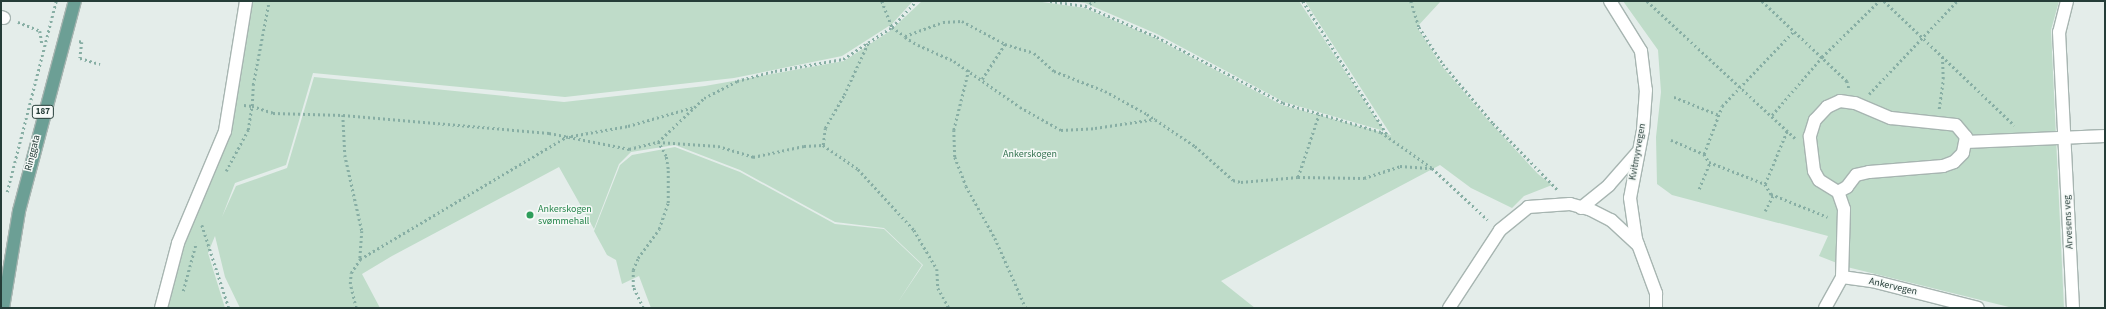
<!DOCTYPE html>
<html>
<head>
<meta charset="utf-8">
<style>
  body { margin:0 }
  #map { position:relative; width:2106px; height:309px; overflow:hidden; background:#e4edea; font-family:"Source Sans 3",sans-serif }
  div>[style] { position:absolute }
  .green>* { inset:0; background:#bfdcc9 }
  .path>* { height:2.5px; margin-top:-1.25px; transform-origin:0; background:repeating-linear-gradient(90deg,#87aea4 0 2px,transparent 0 5px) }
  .roads { filter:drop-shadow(1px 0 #a7b5b1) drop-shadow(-1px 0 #a7b5b1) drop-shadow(0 1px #a7b5b1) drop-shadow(0 -1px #a7b5b1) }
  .minor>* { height:12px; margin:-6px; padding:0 6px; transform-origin:6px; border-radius:6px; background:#fff }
  .major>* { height:12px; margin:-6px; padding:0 6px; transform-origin:6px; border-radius:6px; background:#6c9f95 }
  .dots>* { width:11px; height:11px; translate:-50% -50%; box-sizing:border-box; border:2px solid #f5f9f7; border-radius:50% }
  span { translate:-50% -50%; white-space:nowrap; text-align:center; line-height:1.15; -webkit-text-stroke:3px #f5f9f7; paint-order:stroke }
  .shield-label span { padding:1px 3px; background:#f5f9f7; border:1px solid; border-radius:3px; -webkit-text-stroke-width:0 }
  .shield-label { font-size:9px; color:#253d38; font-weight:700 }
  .street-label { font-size:10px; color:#253d38 }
  .park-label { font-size:10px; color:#32714e }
  .leisure-label { font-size:10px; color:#27864d }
  .left { translate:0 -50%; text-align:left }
  .frame { position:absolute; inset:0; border:2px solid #253d38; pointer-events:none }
</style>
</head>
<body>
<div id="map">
  <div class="green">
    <i style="clip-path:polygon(251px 1px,913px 1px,892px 24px,842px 56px,734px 78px,565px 97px,313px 73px,286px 165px,235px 183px,222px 217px,236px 186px,287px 168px,314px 77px,564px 102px,705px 86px,844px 61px,890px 31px,922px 1px,1035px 1px,1085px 8px,1155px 38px,1282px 105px,1391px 135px,1305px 1px,1441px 1px,1417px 27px,1441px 65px,1487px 119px,1538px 174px,1552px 185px,1524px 196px,1512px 208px,1471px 188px,1440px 165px,1221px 281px,1255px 308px,651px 308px,639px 276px,622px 284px,616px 260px,607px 255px,594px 231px,620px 165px,632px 155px,675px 147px,740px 172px,835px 224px,884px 229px,922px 265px,898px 302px,923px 265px,884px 228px,835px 222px,740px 170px,675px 145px,631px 152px,619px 164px,594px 229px,559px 167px,392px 256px,362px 274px,380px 308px,240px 308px,225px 277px,215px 236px,208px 253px,225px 308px,167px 308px,186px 234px,227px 144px,232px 124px)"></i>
    <i style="clip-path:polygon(1068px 1px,1299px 1px,1384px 131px,1284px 102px,1157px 34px,1085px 3px)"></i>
    <i style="clip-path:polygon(1623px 1px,2059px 1px,2051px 30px,2064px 308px,2013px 308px,1847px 267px,1819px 256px,1828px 236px,1672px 195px,1657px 184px,1656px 137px,1661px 92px,1658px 50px)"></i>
  </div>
  <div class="path">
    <i style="left:882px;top:1px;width:28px;rotate:69deg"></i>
    <i style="left:892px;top:27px;width:16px;rotate:35deg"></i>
    <i style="left:905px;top:36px;width:40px;rotate:-20.2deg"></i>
    <i style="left:943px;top:22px;width:19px;rotate:-3deg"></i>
    <i style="left:962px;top:21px;width:49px;rotate:28.1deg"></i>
    <i style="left:1005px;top:44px;width:30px;rotate:17deg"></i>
    <i style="left:1034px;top:53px;width:27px;rotate:42deg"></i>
    <i style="left:1054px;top:71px;width:55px;rotate:21.4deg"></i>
    <i style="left:1105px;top:91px;width:48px;rotate:28.7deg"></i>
    <i style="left:1147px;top:114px;width:58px;rotate:33.7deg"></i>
    <i style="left:1195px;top:146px;width:51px;rotate:41.8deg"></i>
    <i style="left:1233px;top:180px;width:8px;rotate:14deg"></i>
    <i style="left:1241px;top:182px;width:57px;rotate:-5deg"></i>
    <i style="left:1298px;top:177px;width:66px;rotate:0.9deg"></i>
    <i style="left:1364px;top:178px;width:38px;rotate:-18deg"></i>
    <i style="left:1400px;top:166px;width:32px;rotate:4deg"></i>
    <i style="left:1050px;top:1px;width:35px;rotate:8deg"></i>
    <i style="left:1085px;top:6px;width:11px;rotate:-27deg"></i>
    <i style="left:1303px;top:1px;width:160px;rotate:57.8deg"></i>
    <i style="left:1411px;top:1px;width:27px;rotate:73deg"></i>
    <i style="left:1419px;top:27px;width:44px;rotate:57deg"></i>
    <i style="left:1443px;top:64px;width:77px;rotate:49.7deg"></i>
    <i style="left:1493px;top:123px;width:93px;rotate:45.9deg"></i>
    <i style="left:1647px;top:1px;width:202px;rotate:42.8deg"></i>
    <i style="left:1762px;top:1px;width:117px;rotate:43.3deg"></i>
    <i style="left:1847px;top:81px;width:7px;rotate:74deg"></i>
    <i style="left:1884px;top:1px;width:180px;rotate:43.6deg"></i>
    <i style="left:1085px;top:6px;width:78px;rotate:23.3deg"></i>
    <i style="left:1157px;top:37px;width:142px;rotate:27.6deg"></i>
    <i style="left:1283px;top:103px;width:102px;rotate:16.5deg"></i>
    <i style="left:1381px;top:132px;width:62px;rotate:35.2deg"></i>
    <i style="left:1432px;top:168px;width:76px;rotate:42.9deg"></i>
    <i style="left:18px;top:22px;width:24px;rotate:22deg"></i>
    <i style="left:40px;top:31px;width:12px;rotate:81deg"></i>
    <i style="left:905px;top:37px;width:15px;rotate:32deg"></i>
    <i style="left:918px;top:45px;width:39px;rotate:24deg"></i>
    <i style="left:954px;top:61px;width:80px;rotate:34.9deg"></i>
    <i style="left:1020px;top:107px;width:47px;rotate:29.3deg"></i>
    <i style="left:1061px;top:130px;width:34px;rotate:-3deg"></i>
    <i style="left:1095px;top:128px;width:61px;rotate:-8.5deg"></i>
    <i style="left:79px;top:41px;width:3px;rotate:18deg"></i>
    <i style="left:82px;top:42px;width:16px;rotate:97deg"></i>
    <i style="left:80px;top:58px;width:21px;rotate:17deg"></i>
    <i style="left:969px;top:70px;width:62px;rotate:104deg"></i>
    <i style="left:954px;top:130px;width:27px;rotate:88deg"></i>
    <i style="left:955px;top:157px;width:31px;rotate:69deg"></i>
    <i style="left:966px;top:186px;width:60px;rotate:60.9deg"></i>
    <i style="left:995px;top:238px;width:77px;rotate:66.1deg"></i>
    <i style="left:982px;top:79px;width:42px;rotate:-56.7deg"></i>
    <i style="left:1869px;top:94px;width:128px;rotate:-46.6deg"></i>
    <i style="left:1674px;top:97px;width:48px;rotate:21.8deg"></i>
    <i style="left:244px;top:105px;width:8px;rotate:7deg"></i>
    <i style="left:252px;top:106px;width:21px;rotate:-87deg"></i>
    <i style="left:253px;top:85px;width:86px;rotate:-79.2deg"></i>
    <i style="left:1939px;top:109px;width:30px;rotate:-82deg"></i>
    <i style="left:1943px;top:79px;width:23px;rotate:-92deg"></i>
    <i style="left:343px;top:115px;width:40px;rotate:87.1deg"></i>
    <i style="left:345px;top:155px;width:78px;rotate:77.4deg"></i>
    <i style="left:362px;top:231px;width:27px;rotate:94deg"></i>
    <i style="left:1772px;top:115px;width:77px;rotate:-49.2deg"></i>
    <i style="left:1822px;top:57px;width:80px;rotate:-44.5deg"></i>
    <i style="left:1671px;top:140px;width:36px;rotate:23deg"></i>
    <i style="left:1704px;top:154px;width:9px;rotate:58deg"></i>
    <i style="left:1709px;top:162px;width:60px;rotate:21.4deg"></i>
    <i style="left:1765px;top:184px;width:12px;rotate:59deg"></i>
    <i style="left:1771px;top:194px;width:61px;rotate:22deg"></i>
    <i style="left:823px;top:145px;width:17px;rotate:-83deg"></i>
    <i style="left:825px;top:128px;width:38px;rotate:-60deg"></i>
    <i style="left:844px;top:95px;width:57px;rotate:-65.2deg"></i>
    <i style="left:1704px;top:154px;width:51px;rotate:-69.4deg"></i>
    <i style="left:1722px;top:106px;width:104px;rotate:-46.2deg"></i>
    <i style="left:226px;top:171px;width:47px;rotate:-61.8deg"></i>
    <i style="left:248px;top:130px;width:24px;rotate:-81deg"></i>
    <i style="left:252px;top:106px;width:22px;rotate:18deg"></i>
    <i style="left:273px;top:113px;width:70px;rotate:1.6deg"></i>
    <i style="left:343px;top:115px;width:207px;rotate:5deg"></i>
    <i style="left:549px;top:133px;width:82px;rotate:11.3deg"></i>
    <i style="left:629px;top:149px;width:30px;rotate:-14deg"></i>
    <i style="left:658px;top:142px;width:64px;rotate:-43.7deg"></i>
    <i style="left:704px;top:98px;width:37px;rotate:-27deg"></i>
    <i style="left:737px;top:81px;width:39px;rotate:-15deg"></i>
    <i style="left:775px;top:71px;width:69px;rotate:-10deg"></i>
    <i style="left:843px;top:59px;width:59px;rotate:-33.1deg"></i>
    <i style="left:892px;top:27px;width:35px;rotate:-47deg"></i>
    <i style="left:1298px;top:177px;width:66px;rotate:-71.6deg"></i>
    <i style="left:1765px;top:184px;width:57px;rotate:-67.5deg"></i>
    <i style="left:1699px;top:189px;width:29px;rotate:-68deg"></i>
    <i style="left:7px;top:192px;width:197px;rotate:-75.6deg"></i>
    <i style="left:1765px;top:211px;width:18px;rotate:-63deg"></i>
    <i style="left:202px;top:225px;width:87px;rotate:72deg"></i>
    <i style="left:183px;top:291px;width:50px;rotate:-74.8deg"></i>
    <i style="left:356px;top:308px;width:25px;rotate:-104deg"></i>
    <i style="left:350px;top:284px;width:11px;rotate:-85deg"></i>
    <i style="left:351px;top:273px;width:17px;rotate:-57deg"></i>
    <i style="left:360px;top:259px;width:239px;rotate:-30.6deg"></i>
    <i style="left:566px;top:137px;width:63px;rotate:-10.1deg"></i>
    <i style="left:628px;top:126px;width:69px;rotate:-16.1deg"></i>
    <i style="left:643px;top:308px;width:23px;rotate:-115deg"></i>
    <i style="left:633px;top:287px;width:17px;rotate:-90deg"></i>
    <i style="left:633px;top:270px;width:13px;rotate:-67deg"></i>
    <i style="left:638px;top:258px;width:36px;rotate:-54deg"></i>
    <i style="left:659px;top:229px;width:28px;rotate:-71deg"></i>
    <i style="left:668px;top:203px;width:34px;rotate:-90deg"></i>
    <i style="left:668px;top:169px;width:13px;rotate:-99deg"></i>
    <i style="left:666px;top:156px;width:16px;rotate:-120deg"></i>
    <i style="left:658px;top:142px;width:60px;rotate:3.8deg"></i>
    <i style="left:718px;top:146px;width:37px;rotate:17deg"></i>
    <i style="left:753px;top:157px;width:52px;rotate:-12.2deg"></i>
    <i style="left:804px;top:146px;width:19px;rotate:-3deg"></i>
    <i style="left:823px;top:145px;width:42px;rotate:34.4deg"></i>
    <i style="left:858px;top:169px;width:83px;rotate:47.4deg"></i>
    <i style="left:914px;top:230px;width:45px;rotate:59.5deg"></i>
    <i style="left:937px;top:269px;width:19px;rotate:87deg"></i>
    <i style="left:938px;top:288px;width:23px;rotate:61deg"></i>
  </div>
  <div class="roads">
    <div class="minor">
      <i style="left:1610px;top:1px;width:59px;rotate:58.2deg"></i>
      <i style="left:1641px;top:51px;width:39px;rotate:83deg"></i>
      <i style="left:1646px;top:90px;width:40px;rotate:94.3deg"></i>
      <i style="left:1643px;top:130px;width:69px;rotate:100.8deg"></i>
      <i style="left:1630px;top:198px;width:41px;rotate:81.7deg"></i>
      <i style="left:1636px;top:239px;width:58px;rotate:69.7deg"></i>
      <i style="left:1656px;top:293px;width:15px;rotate:90deg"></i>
      <i style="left:2067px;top:1px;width:32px;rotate:104deg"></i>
      <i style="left:2059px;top:32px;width:276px;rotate:87.1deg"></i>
      <i style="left:1px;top:17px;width:3px;rotate:18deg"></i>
      <i style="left:1840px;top:101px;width:15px;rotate:8deg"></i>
      <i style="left:1855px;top:103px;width:39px;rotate:23deg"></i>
      <i style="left:1891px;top:118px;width:65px;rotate:6.1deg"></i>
      <i style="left:1956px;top:125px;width:16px;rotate:50deg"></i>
      <i style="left:1966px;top:137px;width:16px;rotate:101deg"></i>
      <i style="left:1963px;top:153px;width:13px;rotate:135deg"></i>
      <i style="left:1954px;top:162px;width:12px;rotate:160deg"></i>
      <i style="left:1943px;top:166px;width:74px;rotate:175.4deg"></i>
      <i style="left:1869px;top:172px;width:13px;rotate:167deg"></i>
      <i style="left:1856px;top:175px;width:15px;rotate:127deg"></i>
      <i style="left:1847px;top:187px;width:10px;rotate:151deg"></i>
      <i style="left:1838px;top:192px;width:22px;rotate:-148deg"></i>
      <i style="left:1819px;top:180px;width:10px;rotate:-119deg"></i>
      <i style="left:1814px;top:171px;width:35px;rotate:-97deg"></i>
      <i style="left:1810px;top:136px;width:17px;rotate:-73deg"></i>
      <i style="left:1815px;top:120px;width:18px;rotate:-47deg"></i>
      <i style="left:1827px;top:107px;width:14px;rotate:-25deg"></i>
      <i style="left:1966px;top:142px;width:139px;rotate:-2.5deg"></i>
      <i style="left:1581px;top:208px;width:36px;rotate:-39deg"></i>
      <i style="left:1609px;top:185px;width:43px;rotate:-48.8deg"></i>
      <i style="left:1842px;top:277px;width:30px;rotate:8deg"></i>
      <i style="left:1872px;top:281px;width:109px;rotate:14.3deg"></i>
      <i style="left:161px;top:308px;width:67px;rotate:-75.3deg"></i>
      <i style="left:178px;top:243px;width:121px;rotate:-67.2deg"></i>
      <i style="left:225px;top:131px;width:132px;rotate:-80.8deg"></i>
      <i style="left:1449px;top:308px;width:93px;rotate:-56.8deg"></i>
      <i style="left:1500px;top:230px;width:36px;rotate:-39deg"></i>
      <i style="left:1528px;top:207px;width:42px;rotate:-4.1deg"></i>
      <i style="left:1570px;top:204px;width:20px;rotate:15deg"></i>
      <i style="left:1589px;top:209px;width:25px;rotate:27deg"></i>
      <i style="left:1611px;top:220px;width:37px;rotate:43deg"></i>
      <i style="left:1825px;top:308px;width:35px;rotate:-61deg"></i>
      <i style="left:1842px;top:277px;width:68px;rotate:-88.3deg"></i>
      <i style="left:1844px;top:209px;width:18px;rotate:-109deg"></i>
    </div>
    <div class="major">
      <i style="left:3px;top:308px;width:98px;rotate:-80.6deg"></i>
      <i style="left:19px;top:211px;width:217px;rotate:-75.1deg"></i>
    </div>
  </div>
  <div class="dots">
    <i style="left:530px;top:215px;background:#2e9e5b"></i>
  </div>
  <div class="shield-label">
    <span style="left:43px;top:112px">187</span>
  </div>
  <div class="street-label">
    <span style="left:1638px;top:152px;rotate:-80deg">Kvitmyrvegen</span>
    <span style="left:33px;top:153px;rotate:-76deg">Ringgata</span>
    <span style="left:2069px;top:222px;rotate:-93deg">Arvesens veg</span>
    <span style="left:1893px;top:287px;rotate:13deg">Ankervegen</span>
  </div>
  <div class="park-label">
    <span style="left:1030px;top:155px">Ankerskogen</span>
  </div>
  <div class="leisure-label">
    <span class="left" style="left:538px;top:215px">Ankerskogen<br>svømmehall</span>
  </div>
  <div class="frame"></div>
</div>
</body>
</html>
